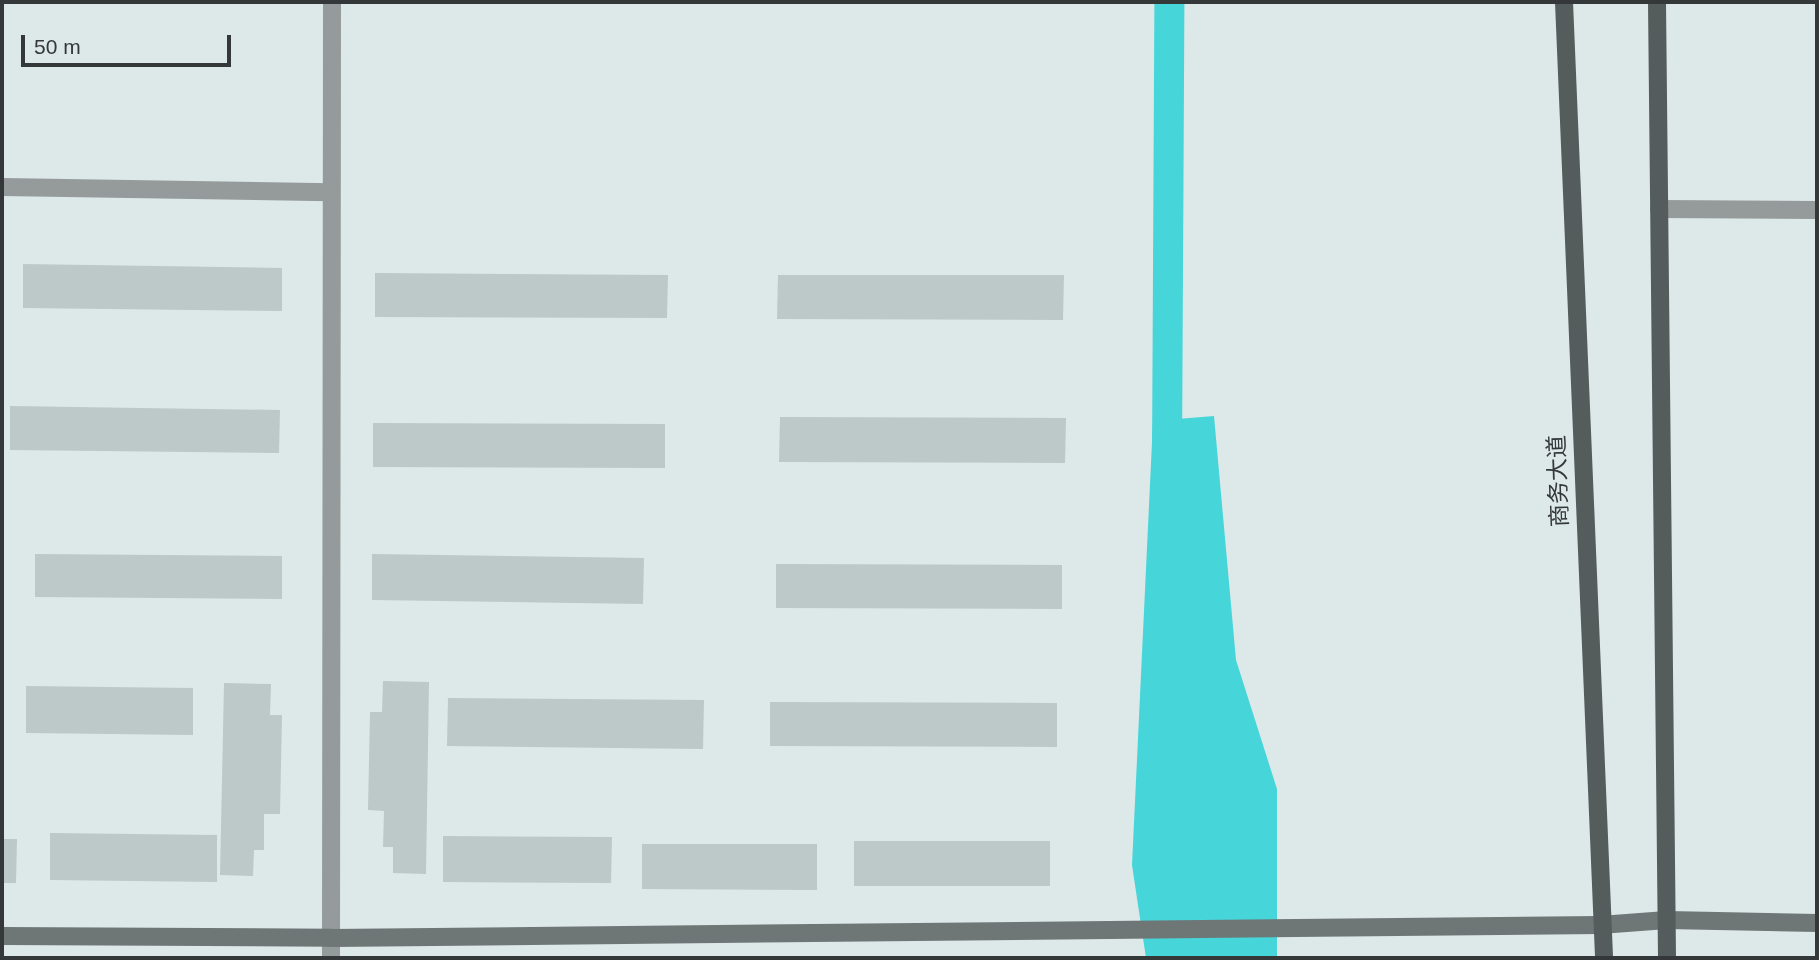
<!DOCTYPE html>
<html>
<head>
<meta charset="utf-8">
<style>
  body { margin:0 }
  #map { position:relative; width:1819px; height:960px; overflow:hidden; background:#dde8e8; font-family:Arial,"Noto Sans SC",sans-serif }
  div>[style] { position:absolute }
  .water>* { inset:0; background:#46d5d9 }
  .canal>* { height:30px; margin:-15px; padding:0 15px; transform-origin:15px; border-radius:15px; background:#46d5d9 }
  .building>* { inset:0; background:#bdc8c8 }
  .street>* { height:18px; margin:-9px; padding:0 9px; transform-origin:9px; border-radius:9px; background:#959a9a }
  .secondary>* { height:18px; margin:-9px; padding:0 9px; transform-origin:9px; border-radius:9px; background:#6f7676 }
  .primary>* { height:18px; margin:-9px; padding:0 9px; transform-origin:9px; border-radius:9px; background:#545c5c }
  span { translate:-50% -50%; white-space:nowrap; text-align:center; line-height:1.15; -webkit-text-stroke:5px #dde8e8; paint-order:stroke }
  .street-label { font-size:23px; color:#343838 }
  .frame { position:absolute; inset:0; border:4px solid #343838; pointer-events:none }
  .scale { position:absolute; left:21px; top:35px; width:210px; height:32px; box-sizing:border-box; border:4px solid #343838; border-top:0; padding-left:9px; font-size:21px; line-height:24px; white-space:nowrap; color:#343838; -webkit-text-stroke:5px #dde8e8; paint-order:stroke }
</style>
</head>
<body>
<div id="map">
  <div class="water">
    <i style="clip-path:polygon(1214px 416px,1236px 660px,1277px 789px,1277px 958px,1146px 958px,1132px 865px,1153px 421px)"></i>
  </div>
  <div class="canal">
    <i style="left:1167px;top:460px;width:458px;rotate:-89.7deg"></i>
  </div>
  <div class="building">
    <i style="clip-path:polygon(23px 264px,282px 268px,282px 311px,23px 308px)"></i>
    <i style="clip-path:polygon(375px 273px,668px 275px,667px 318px,375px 317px)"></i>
    <i style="clip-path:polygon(778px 275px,1064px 275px,1063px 320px,777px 319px)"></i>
    <i style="clip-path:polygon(10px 406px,280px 410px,279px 453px,10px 450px)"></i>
    <i style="clip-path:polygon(780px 417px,1066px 418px,1065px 463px,779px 462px)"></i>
    <i style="clip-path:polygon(373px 423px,665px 424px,665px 468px,373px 467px)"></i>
    <i style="clip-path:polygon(35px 554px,282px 556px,282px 599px,35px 597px)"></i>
    <i style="clip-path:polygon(372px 554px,644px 558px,643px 604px,372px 600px)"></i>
    <i style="clip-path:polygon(776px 564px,1062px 565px,1062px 609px,776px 608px)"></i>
    <i style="clip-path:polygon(383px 681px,429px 682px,426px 874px,393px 873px,393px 847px,383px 847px,384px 811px,368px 810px,370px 712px,382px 712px)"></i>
    <i style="clip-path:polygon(224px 683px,271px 684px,270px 715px,282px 715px,280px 814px,264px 814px,264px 850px,254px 850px,253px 876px,220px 875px)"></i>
    <i style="clip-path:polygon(26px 686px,193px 688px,193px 735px,26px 733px)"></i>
    <i style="clip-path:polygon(448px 698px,704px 700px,703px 749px,447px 746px)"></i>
    <i style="clip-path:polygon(770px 702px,1057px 703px,1057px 747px,770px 746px)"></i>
    <i style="clip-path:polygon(50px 833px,217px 835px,217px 882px,50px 880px)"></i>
    <i style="clip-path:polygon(443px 836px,612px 837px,611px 883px,443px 882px)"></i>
    <i style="clip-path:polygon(2px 839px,17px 839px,16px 883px,2px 883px)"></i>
    <i style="clip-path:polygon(854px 841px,1050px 841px,1050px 886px,854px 886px)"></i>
    <i style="clip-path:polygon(642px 844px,817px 844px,817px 890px,642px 889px)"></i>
  </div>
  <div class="street">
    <i style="left:2px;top:187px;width:329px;rotate:0.9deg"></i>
    <i style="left:1659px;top:209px;width:158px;rotate:0.4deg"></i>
    <i style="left:331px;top:958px;width:956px;rotate:-89.94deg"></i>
  </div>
  <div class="secondary">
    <i style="left:2px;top:936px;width:329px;rotate:0.3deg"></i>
    <i style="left:331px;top:938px;width:1269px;rotate:-0.59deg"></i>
    <i style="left:1600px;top:925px;width:67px;rotate:-4.3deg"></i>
    <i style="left:1667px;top:920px;width:150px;rotate:1.1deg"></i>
  </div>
  <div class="primary">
    <i style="left:1564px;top:2px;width:957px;rotate:87.6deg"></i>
    <i style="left:1657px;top:2px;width:956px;rotate:89.4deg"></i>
  </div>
  <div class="street-label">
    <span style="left:1558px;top:481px;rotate:-92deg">商务大道</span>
  </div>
  <div class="frame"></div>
  <div class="scale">50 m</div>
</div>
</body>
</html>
